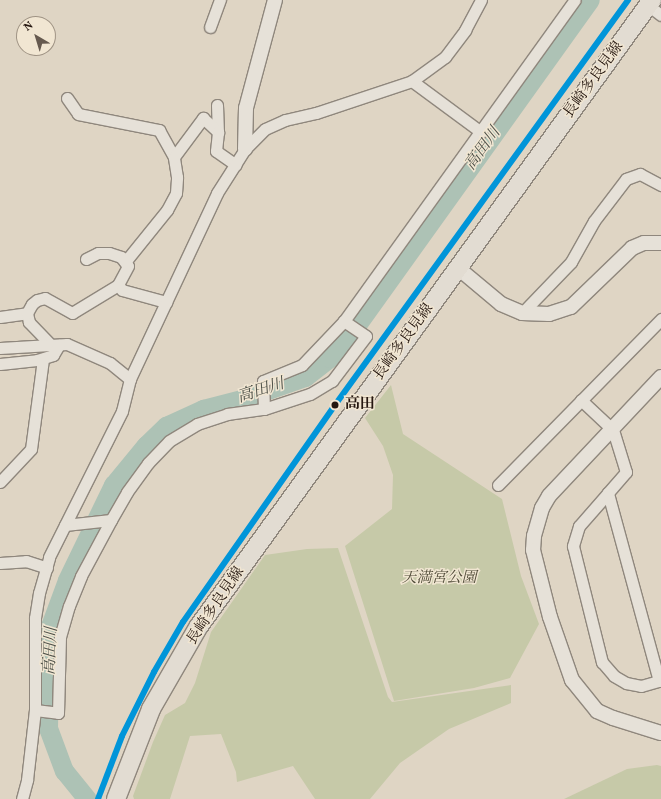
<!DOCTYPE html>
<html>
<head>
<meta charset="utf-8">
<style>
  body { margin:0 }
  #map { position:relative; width:661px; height:799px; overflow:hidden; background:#dfd5c4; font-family:Vollkorn,"Noto Serif JP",serif }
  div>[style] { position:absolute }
  .green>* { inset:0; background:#c6c9a8 }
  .river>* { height:19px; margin:-9.5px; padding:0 9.5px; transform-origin:9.5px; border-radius:9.5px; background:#adc2b5 }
  .roads { filter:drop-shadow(1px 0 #8f877d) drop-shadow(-1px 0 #8f877d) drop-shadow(0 1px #8f877d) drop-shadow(0 -1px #8f877d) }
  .minor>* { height:11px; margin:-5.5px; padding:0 5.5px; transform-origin:5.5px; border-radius:5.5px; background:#e6e1d8 }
  .tertiary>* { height:14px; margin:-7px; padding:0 7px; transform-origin:7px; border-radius:7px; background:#e6e1d8 }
  .primary>* { height:18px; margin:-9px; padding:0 9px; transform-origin:9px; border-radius:9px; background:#e2dcd2 }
  .rail-1>* { height:6px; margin:-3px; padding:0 3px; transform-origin:3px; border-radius:3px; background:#0095d9 }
  .dots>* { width:11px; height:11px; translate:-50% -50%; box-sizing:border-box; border:2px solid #f1e6d2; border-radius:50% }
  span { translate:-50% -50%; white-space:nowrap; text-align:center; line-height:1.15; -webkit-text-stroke:3px #f1e6d2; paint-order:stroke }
  .street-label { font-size:15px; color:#251710 }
  .stop-label { font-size:15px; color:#251710; font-weight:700 }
  .left { translate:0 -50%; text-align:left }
  .park-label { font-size:15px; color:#4f4a37; font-style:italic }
  .water-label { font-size:16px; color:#4d5048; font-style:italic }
  .north { position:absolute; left:16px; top:16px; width:40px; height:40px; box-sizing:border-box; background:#f1e6d2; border:1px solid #9f9384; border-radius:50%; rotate:322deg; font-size:11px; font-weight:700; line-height:16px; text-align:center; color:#251710 }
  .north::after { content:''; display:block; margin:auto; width:14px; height:18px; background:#665a4f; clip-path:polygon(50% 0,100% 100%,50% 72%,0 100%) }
</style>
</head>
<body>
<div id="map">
  <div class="green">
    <i style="clip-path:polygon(391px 385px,403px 434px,502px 499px,521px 576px,539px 624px,510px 678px,474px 688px,394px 701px,345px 546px,392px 509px,393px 475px,383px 446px,365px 418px)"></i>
    <i style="clip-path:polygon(338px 548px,388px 697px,392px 702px,511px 685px,511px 703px,449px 729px,400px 763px,370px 799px,315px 799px,293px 766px,237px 782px,236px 772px,221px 734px,190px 736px,170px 799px,134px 799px,133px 796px,153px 742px,165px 715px,185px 703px,195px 683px,211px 632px,265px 555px,307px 549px)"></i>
    <i style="clip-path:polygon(657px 765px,661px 766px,661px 799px,564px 799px,627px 769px)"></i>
  </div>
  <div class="river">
    <i style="left:87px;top:799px;width:36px;rotate:-129deg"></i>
    <i style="left:64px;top:771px;width:46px;rotate:-110.4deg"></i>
    <i style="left:48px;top:728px;width:102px;rotate:-88.9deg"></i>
    <i style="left:50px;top:626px;width:49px;rotate:-69.7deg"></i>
    <i style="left:67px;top:580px;width:106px;rotate:-64.2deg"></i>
    <i style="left:113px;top:485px;width:52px;rotate:-50.5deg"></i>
    <i style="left:146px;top:445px;width:28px;rotate:-44deg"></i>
    <i style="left:166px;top:426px;width:41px;rotate:-24.7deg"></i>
    <i style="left:203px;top:409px;width:43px;rotate:-14.7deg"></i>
    <i style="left:245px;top:398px;width:64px;rotate:-19.3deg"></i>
    <i style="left:305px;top:377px;width:31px;rotate:-38deg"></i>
    <i style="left:329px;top:358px;width:21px;rotate:-45deg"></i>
    <i style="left:344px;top:343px;width:422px;rotate:-54.4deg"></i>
  </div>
  <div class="roads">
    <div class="minor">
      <i style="left:648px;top:5px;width:16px;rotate:38deg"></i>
      <i style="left:210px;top:27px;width:29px;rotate:-70deg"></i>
      <i style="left:412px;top:81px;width:86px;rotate:36.5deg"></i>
      <i style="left:67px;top:98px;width:19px;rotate:55deg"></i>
      <i style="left:78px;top:114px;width:83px;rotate:11.2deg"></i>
      <i style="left:159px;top:130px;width:31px;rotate:61deg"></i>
      <i style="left:217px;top:105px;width:27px;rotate:88deg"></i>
      <i style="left:86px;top:259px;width:13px;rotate:-27deg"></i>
      <i style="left:98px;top:253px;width:11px"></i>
      <i style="left:109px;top:253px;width:13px;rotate:18deg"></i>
      <i style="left:121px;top:257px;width:11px;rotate:52deg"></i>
      <i style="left:128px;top:266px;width:21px;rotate:118deg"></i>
      <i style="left:125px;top:262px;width:67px;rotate:-51.1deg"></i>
      <i style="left:167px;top:210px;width:19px;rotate:-62deg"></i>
      <i style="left:176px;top:193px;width:16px;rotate:-86deg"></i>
      <i style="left:177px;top:177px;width:20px;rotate:-99deg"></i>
      <i style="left:174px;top:157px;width:49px;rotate:-53.4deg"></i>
      <i style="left:203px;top:118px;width:21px;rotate:43deg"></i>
      <i style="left:218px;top:132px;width:19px;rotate:96deg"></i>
      <i style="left:216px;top:151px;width:24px;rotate:35deg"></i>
      <i style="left:522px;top:313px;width:71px;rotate:-46.1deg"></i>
      <i style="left:571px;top:262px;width:47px;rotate:-60.7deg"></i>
      <i style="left:594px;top:221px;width:53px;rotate:-52.7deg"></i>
      <i style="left:626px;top:179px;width:15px;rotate:-20deg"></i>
      <i style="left:640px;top:174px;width:24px;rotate:28deg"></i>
      <i style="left:0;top:317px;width:27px;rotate:-8deg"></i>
      <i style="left:51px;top:345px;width:32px;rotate:-134deg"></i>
      <i style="left:29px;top:322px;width:9px;rotate:-103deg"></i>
      <i style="left:27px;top:313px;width:10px;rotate:-61deg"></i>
      <i style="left:32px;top:304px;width:6px;rotate:-39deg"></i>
      <i style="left:37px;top:300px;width:8px;rotate:-14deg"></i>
      <i style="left:45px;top:298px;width:31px;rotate:29deg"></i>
      <i style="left:72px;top:313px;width:54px;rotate:-31.3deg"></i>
      <i style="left:118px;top:285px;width:6px;rotate:51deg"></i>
      <i style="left:122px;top:290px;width:46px;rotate:15.3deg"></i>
      <i style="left:0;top:348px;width:67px;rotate:-3.4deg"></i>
      <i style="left:67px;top:344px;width:47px;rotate:23.8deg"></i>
      <i style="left:110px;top:363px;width:26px;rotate:39deg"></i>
      <i style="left:0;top:364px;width:37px;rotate:-6deg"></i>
      <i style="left:37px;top:360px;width:17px;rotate:-17deg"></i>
      <i style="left:53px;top:355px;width:12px;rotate:-59deg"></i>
      <i style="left:581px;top:400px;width:44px;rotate:43.2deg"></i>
      <i style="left:613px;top:430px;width:44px;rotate:72.8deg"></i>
      <i style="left:626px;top:472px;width:28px;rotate:131deg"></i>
      <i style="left:608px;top:493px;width:44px;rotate:131.3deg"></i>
      <i style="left:579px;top:526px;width:21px;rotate:107deg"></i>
      <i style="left:573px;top:546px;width:120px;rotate:76deg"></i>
      <i style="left:602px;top:662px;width:18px;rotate:49deg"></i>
      <i style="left:614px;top:676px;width:14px;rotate:30deg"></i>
      <i style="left:626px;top:683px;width:15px;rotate:11deg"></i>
      <i style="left:641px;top:686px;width:19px;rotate:-16deg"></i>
      <i style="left:659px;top:681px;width:195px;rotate:-105.2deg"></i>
      <i style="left:264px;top:409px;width:28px;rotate:-92deg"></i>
      <i style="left:263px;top:381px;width:42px;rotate:-22.3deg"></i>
      <i style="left:302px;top:365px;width:61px;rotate:-46.3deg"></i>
      <i style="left:344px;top:321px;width:395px;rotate:-54.3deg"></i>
      <i style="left:0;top:482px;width:45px;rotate:-46.8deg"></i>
      <i style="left:31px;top:449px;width:91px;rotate:-82.4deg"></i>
      <i style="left:498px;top:485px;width:233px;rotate:-45.5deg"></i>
      <i style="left:65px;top:525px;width:46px;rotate:-6.2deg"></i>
      <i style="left:0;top:563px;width:26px;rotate:-4deg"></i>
      <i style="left:26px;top:561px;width:22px;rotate:18deg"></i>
      <i style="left:35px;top:710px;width:23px;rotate:7deg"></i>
      <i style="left:58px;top:713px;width:76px;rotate:-88.5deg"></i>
      <i style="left:60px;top:637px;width:32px;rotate:-74deg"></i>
      <i style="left:69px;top:606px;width:32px;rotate:-68deg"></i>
      <i style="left:81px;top:576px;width:64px;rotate:-61.8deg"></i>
      <i style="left:111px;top:520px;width:32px;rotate:-60deg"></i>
      <i style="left:127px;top:492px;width:36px;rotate:-54deg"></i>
      <i style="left:148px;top:463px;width:30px;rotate:-46deg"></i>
      <i style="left:169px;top:441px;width:33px;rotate:-31deg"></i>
      <i style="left:197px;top:424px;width:32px;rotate:-18deg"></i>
      <i style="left:227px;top:414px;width:37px;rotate:-8deg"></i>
      <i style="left:264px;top:409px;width:48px;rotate:-18.1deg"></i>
      <i style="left:310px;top:394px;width:26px;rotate:-31deg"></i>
      <i style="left:332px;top:381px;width:56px;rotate:-52.9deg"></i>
      <i style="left:366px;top:336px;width:27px;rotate:-146deg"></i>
      <i style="left:22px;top:799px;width:20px;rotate:-75deg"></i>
      <i style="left:27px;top:780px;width:70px;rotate:-83.5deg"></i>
      <i style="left:35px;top:710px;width:92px;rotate:-90deg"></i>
      <i style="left:35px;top:618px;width:25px;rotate:-81deg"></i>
      <i style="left:39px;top:593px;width:37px;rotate:-74deg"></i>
      <i style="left:49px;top:557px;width:163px;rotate:-63.4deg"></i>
      <i style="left:122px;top:411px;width:33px;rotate:-76deg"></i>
      <i style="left:130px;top:379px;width:205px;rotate:-64.9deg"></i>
      <i style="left:217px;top:193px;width:52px;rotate:-57.5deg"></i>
      <i style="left:245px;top:149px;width:28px;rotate:-45deg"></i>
      <i style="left:265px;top:129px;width:22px;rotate:-24deg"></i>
      <i style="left:285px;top:120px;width:32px;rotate:-13deg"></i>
      <i style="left:316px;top:113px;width:101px;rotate:-18.4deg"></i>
      <i style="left:412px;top:81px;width:41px;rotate:-36deg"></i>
      <i style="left:445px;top:57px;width:34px;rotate:-53deg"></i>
      <i style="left:465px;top:30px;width:34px;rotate:-62deg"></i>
    </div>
    <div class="tertiary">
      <i style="left:245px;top:149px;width:41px;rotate:-88.6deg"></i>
      <i style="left:246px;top:108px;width:112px;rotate:-75deg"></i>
      <i style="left:458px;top:268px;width:56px;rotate:39.9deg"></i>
      <i style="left:501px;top:304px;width:23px;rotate:23deg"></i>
      <i style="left:522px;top:313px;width:27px;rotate:2deg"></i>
      <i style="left:549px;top:314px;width:23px;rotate:-18deg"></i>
      <i style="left:571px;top:307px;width:85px;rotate:-44deg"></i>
      <i style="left:632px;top:248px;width:13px;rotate:-23deg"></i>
      <i style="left:644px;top:243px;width:17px"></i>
      <i style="left:661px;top:377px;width:163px;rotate:133.3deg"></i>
      <i style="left:549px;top:496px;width:14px;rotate:120deg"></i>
      <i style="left:542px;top:508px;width:29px;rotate:106deg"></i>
      <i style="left:534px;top:536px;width:14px;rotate:94deg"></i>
      <i style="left:533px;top:550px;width:69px;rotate:75.8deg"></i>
      <i style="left:550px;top:617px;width:67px;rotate:70.8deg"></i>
      <i style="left:572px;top:680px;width:40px;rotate:51deg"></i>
      <i style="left:597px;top:711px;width:17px;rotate:24deg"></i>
      <i style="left:613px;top:718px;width:50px;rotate:17.4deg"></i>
    </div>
    <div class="primary">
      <i style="left:116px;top:799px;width:97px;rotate:-68.7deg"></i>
      <i style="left:151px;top:709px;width:96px;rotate:-60deg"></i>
      <i style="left:199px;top:626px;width:773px;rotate:-54.11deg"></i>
    </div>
  </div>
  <div class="rail-1">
    <i style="left:98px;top:799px;width:67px;rotate:-69.1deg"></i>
    <i style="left:122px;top:736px;width:72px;rotate:-63.4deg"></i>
    <i style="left:154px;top:672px;width:58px;rotate:-59.9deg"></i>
    <i style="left:183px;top:622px;width:265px;rotate:-55deg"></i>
    <i style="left:335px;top:405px;width:500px;rotate:-54.1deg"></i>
  </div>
  <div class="dots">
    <i style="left:335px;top:405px;background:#251710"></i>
  </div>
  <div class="street-label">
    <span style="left:594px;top:80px;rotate:-54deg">長崎多良見線</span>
    <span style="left:404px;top:342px;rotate:-54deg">長崎多良見線</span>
    <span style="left:216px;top:606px;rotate:-56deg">長崎多良見線</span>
  </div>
  <div class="stop-label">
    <span class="left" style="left:345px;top:405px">高田</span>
  </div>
  <div class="park-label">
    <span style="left:439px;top:579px">天満宮公園</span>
  </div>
  <div class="water-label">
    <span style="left:483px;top:149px;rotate:-54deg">高田川</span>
    <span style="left:261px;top:391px;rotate:-18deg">高田川</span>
    <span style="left:51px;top:651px;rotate:-87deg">高田川</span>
  </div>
  <div class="north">N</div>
</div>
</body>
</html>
